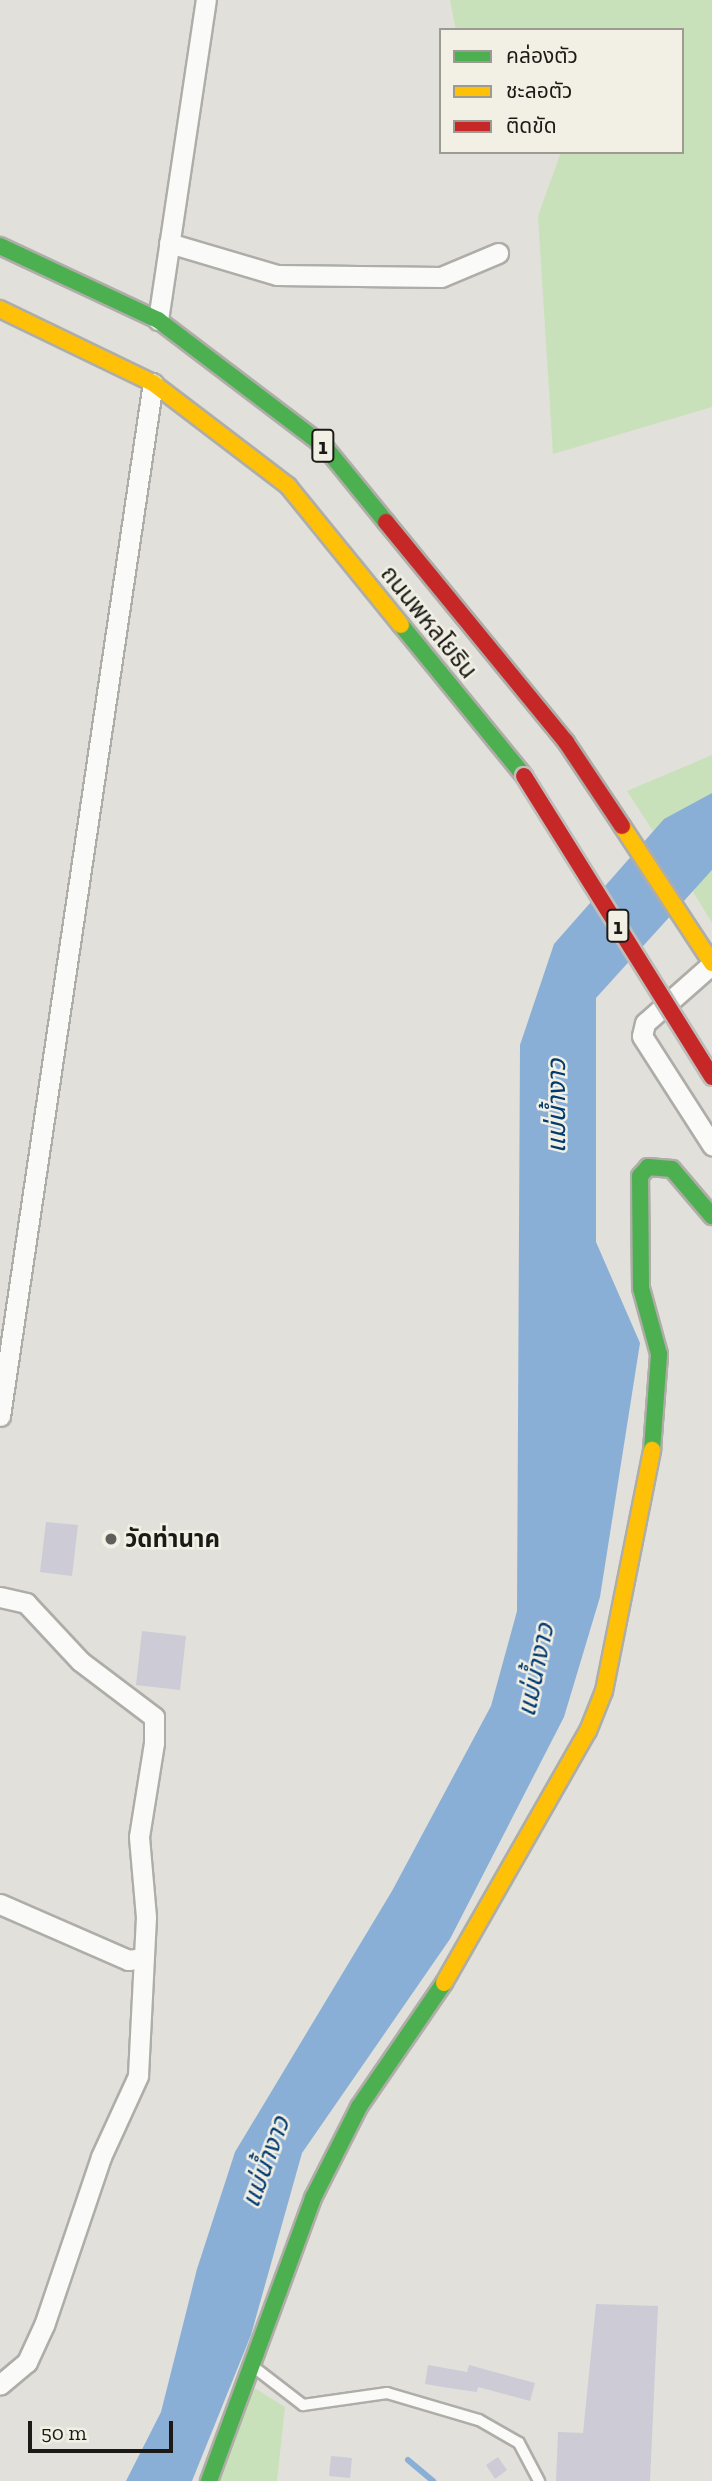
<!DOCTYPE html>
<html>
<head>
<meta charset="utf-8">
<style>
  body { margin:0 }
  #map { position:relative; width:712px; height:2481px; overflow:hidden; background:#e1e0da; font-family:"Zilla Slab","Noto Sans Thai",serif }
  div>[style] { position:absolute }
  .green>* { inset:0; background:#c9e1bb }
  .water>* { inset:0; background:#8aafd6 }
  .stream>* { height:6px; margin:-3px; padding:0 3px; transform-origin:3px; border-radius:3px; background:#8aafd6 }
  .building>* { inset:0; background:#cdcbd6 }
  .roads { filter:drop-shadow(2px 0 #aeada8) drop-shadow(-2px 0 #aeada8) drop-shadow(0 2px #aeada8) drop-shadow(0 -2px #aeada8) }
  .lane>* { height:10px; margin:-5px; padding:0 5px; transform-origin:5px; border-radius:5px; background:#fafaf9 }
  .street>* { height:19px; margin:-9.5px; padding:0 9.5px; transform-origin:9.5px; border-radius:9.5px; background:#fafaf9 }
  .fast>* { height:16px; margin:-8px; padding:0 8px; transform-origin:8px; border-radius:8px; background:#4caf50 }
  .slow>* { height:16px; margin:-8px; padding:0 8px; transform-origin:8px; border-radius:8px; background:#ffc107 }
  .jam>* { height:16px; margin:-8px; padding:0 8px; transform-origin:8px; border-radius:8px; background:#c62828 }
  .bridges { filter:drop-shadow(2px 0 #bebdba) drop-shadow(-2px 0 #bebdba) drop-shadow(0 2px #bebdba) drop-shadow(0 -2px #bebdba) }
  .jam-bridge>* { height:16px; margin:-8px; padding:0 8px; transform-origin:8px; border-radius:8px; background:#c62828 }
  .dots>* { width:19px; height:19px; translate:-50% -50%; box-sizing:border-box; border:4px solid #f2f0e4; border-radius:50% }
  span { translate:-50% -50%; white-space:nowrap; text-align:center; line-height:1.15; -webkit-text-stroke:5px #f2f0e4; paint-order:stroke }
  .shield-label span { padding:2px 5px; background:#f2f0e4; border:2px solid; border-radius:5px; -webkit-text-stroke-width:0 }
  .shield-label { font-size:23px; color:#1b1a16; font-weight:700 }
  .street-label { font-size:24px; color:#1b1a16 }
  .poi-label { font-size:24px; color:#1b1a16; font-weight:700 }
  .left { translate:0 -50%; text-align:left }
  .water-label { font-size:26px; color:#003a70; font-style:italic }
  .legend { position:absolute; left:439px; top:28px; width:245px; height:126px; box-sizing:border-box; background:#f2f0e4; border:2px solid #9c9a92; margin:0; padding:9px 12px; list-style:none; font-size:21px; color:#1b1a16 }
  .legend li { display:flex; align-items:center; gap:14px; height:35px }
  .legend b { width:35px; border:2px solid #9c9a92 }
  .scale { position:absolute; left:28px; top:2421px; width:145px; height:32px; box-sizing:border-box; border:4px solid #1b1a16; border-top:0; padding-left:9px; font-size:21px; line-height:24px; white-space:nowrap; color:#1b1a16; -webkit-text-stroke:5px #f2f0e4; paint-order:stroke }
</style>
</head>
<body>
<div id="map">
  <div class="green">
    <i style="clip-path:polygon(450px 0,712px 0,712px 407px,553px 454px,538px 216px,561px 152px,682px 152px,682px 30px,456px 30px)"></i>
    <i style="clip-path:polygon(712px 755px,712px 793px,653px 831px,627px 791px)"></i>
    <i style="clip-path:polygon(712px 870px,712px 923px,692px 890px)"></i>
    <i style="clip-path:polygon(253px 2387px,285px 2407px,277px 2481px,218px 2481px)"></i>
  </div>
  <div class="water">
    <i style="clip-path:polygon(712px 793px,712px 870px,596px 998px,596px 1242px,640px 1343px,600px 1597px,564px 1717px,450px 1939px,302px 2153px,251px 2335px,192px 2481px,126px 2481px,161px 2412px,197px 2269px,235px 2152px,392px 1891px,491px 1706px,517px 1611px,520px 1045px,554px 944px,664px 819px)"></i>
  </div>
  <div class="stream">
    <i style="left:408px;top:2460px;width:33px;rotate:40deg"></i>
  </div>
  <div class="building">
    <i style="clip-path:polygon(46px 1522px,78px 1525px,72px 1576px,40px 1572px)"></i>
    <i style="clip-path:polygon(142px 1631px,186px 1636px,180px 1690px,136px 1685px)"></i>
    <i style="clip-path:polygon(596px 2304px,658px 2306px,650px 2481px,556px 2481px,558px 2432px,583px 2433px)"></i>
    <i style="clip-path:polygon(428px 2365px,467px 2372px,469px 2365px,535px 2383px,530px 2401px,478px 2387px,477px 2392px,449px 2388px,425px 2384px)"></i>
    <i style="clip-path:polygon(331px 2456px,352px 2458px,350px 2478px,329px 2476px)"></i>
    <i style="clip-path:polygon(498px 2457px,507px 2470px,495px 2479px,486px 2465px)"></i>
  </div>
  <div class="roads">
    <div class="lane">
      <i style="left:255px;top:2368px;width:61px;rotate:37.6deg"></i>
      <i style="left:303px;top:2405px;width:85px;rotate:-8.1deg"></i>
      <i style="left:387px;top:2393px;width:96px;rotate:16.4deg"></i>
      <i style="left:479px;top:2420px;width:46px;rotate:29.9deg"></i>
      <i style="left:519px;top:2443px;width:43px;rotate:62.2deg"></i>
    </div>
    <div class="street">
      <i style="left:169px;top:243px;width:113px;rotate:16.5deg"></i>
      <i style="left:277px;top:275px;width:164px;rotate:0.7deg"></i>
      <i style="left:441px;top:277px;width:62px;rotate:-22.8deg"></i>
      <i style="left:158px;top:320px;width:324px;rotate:-81.5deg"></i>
      <i style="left:712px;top:964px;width:89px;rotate:138.6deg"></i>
      <i style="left:645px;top:1023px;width:13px;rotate:103deg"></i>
      <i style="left:642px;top:1036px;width:130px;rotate:57.3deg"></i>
      <i style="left:0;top:1416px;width:1044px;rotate:-81.58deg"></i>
      <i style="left:0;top:1597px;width:27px;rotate:13deg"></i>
      <i style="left:26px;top:1603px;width:79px;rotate:47deg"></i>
      <i style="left:80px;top:1661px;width:93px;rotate:37.1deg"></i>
      <i style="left:154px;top:1717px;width:26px;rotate:90deg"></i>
      <i style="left:154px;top:1743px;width:95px;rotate:99.1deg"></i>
      <i style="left:139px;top:1837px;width:80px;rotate:85deg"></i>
      <i style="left:146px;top:1917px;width:159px;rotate:92.9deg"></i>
      <i style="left:138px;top:2076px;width:89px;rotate:114.6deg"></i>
      <i style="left:101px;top:2157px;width:177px;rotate:108.7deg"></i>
      <i style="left:44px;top:2325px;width:41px;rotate:114.7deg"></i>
      <i style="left:27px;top:2362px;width:35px;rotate:140deg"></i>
      <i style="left:0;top:1904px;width:140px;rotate:23.6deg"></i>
      <i style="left:128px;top:1960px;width:14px;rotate:-8deg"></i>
    </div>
    <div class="fast">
      <i style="left:0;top:246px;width:174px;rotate:25.1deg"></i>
      <i style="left:158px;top:320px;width:208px;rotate:37.2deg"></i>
      <i style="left:324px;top:446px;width:98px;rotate:50.8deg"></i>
      <i style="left:401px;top:625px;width:195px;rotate:50.8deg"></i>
      <i style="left:652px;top:1450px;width:96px;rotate:-85.8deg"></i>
      <i style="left:659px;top:1354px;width:68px;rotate:-105.3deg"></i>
      <i style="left:641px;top:1288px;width:112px;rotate:-90.5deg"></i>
      <i style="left:640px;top:1176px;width:12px;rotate:-48deg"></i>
      <i style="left:648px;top:1167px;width:24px;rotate:5deg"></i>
      <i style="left:672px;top:1169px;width:62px;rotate:49.6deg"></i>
      <i style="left:209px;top:2481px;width:302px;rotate:-69.8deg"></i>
      <i style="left:313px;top:2198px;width:102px;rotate:-63.2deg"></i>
      <i style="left:359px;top:2107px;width:150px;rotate:-55.6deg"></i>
    </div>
    <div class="slow">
      <i style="left:0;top:309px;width:170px;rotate:25.8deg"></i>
      <i style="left:153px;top:383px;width:170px;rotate:37.3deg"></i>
      <i style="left:288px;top:486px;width:179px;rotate:50.9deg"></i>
      <i style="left:622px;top:826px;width:164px;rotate:56.7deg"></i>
      <i style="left:444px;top:1983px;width:290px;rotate:-60.3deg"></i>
      <i style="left:588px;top:1731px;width:43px;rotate:-68.2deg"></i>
      <i style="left:604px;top:1691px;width:246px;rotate:-78.7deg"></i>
    </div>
    <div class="jam">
      <i style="left:386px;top:522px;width:284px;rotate:50.7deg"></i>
      <i style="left:566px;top:742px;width:101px;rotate:56.3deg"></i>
    </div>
  </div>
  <div class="bridges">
    <div class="jam-bridge">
      <i style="left:524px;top:776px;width:355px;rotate:58deg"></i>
    </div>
  </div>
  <div class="dots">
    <i style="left:111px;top:1539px;background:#605f5b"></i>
  </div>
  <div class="shield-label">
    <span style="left:323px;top:446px">1</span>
    <span style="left:618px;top:926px">1</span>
  </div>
  <div class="street-label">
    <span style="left:429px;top:622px;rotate:51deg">ถนนพหลโยธิน</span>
  </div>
  <div class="poi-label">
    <span class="left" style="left:125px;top:1539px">วัดท่านาค</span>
  </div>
  <div class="water-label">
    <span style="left:557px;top:1106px;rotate:-90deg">แม่น้ำงาว</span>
    <span style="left:536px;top:1670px;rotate:-78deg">แม่น้ำงาว</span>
    <span style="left:266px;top:2162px;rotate:-70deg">แม่น้ำงาว</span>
  </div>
  <ul class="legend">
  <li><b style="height:9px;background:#4caf50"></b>คล่องตัว</li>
  <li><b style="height:9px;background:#ffc107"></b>ชะลอตัว</li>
  <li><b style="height:9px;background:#c62828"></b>ติดขัด</li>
  </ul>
  <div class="scale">50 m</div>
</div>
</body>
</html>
